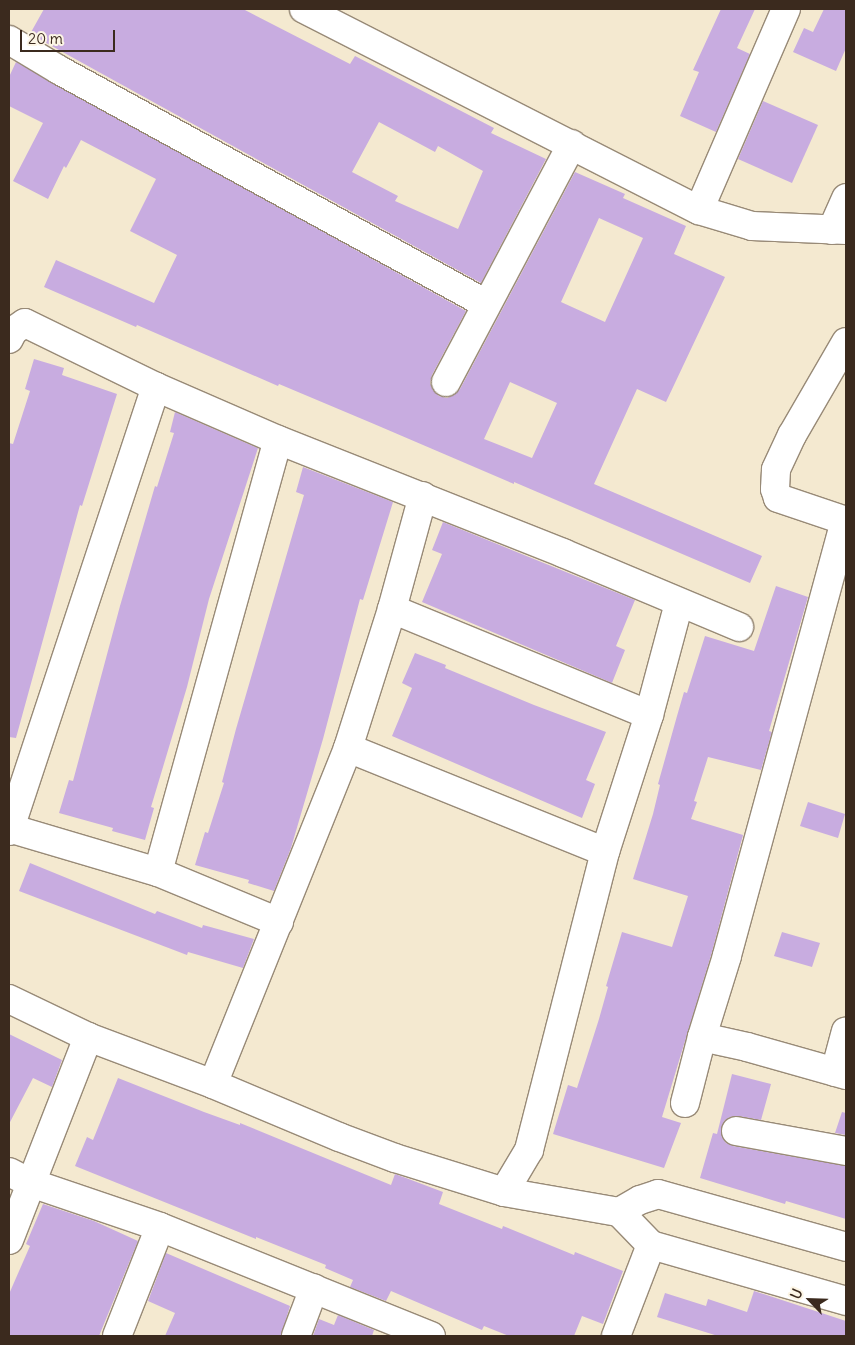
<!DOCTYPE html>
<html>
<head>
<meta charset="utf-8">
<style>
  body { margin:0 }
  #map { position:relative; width:855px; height:1345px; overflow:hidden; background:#f4e9d0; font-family:Delius,sans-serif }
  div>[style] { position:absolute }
  .building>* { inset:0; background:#c8ace0 }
  .roads { filter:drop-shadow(1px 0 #988a77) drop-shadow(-1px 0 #988a77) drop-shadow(0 1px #988a77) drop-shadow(0 -1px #988a77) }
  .minor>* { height:28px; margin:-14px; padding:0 14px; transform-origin:14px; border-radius:14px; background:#fff }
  span { translate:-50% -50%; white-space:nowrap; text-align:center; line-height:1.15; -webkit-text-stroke:4px #fcf5e5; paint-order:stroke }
  .frame { position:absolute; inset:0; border:10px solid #3b2a1e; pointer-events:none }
  .north { position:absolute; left:785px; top:1275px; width:50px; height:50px; -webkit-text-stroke:4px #fcf5e5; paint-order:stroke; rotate:294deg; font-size:14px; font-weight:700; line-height:20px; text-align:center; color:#3b2a1e }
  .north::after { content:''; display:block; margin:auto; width:18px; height:22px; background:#3b2a1e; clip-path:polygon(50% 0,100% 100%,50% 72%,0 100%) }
  .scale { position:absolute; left:20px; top:30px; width:95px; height:22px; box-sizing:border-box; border:2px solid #3b2a1e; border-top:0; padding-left:6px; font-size:15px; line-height:18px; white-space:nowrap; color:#3b2a1e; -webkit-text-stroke:4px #fcf5e5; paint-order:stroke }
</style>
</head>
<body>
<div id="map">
  <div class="building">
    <i style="clip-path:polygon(evenodd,44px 9px,243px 9px,350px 64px,355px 56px,494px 128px,491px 133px,546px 159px,481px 283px,30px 34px,44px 9px,379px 122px,435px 152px,438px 146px,483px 171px,458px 229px,395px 201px,398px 196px,352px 172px,379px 122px)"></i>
    <i style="clip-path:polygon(721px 9px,755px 9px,737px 48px,750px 54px,716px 132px,680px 116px,699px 72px,693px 70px)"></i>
    <i style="clip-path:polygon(824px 9px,846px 9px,846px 48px,836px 71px,793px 52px,804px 28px,813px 32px)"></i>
    <i style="clip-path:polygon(evenodd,16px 62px,466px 311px,432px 375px,430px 383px,433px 390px,439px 396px,447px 398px,454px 395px,460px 389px,575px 172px,625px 194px,623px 198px,686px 226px,674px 254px,725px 277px,666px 402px,637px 389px,594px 484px,762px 556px,750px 583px,514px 482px,514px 484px,374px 424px,279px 384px,278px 386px,137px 325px,136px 327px,44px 287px,56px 260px,154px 303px,177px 255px,130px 231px,156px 179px,81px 140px,66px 168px,64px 166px,48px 199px,13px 181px,43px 123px,9px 106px,9px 77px,16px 62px,599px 218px,643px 238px,605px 322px,561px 302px,599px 218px,16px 62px,510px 382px,557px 403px,532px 458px,484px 439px,510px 382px)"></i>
    <i style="clip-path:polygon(763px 101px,818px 125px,792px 183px,738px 159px)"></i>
    <i style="clip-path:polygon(34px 359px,64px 368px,62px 375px,117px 394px,82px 506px,80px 505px,16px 738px,9px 737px,9px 443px,13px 444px,30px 391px,25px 389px)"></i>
    <i style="clip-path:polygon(175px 412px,258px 448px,209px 599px,187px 687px,151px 807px,154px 808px,145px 840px,112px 831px,113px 828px,59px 813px,69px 780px,73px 781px,120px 606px,155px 486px,157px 487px,174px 433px,170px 432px)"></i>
    <i style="clip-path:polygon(303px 467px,393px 502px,363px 600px,360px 599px,323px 739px,291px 848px,274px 891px,248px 883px,249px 880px,195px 865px,205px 832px,208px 833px,224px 783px,222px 782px,236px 729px,304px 495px,296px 492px)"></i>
    <i style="clip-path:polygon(443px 522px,635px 600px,616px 646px,625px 650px,612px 683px,422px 602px,442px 554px,432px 550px)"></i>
    <i style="clip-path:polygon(776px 586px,808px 597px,769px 731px,772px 732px,761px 770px,708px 757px,694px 801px,697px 802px,691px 819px,743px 835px,712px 952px,662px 1117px,681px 1123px,664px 1168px,553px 1134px,568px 1085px,577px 1088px,599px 1019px,608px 987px,606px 986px,622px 932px,672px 947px,688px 896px,633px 879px,653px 814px,660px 785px,658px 784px,677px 716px,684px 692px,687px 693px,705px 636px,754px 651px)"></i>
    <i style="clip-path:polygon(415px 653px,446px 665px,445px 668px,534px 705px,606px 732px,586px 780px,595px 784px,582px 818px,392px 736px,412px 688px,402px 683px)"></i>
    <i style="clip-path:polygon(808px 802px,845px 814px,838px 838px,800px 826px)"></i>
    <i style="clip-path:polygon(30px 863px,155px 914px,157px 911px,202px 928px,203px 925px,254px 939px,243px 968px,188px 952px,187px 955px,19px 891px)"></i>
    <i style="clip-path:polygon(782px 932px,820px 943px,812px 967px,774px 956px)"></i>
    <i style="clip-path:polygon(9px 1034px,62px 1060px,52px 1087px,33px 1078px,9px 1124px)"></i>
    <i style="clip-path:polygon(732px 1074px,771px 1084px,761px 1120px,738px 1116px,730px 1117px,724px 1121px,721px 1129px,722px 1137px,726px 1143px,733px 1146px,846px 1166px,846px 1219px,786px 1201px,785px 1204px,700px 1178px,713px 1133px,717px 1134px)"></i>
    <i style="clip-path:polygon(118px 1078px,204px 1112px,240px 1125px,240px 1123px,391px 1185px,395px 1174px,406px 1178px,443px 1192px,439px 1204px,502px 1229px,503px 1226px,574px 1255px,575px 1252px,623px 1271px,603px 1324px,582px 1316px,574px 1336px,509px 1336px,484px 1326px,482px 1330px,391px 1291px,386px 1301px,350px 1287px,353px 1280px,325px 1268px,326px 1265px,256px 1237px,256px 1239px,75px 1166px,87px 1137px,93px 1140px)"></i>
    <i style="clip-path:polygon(842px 1112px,846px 1113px,846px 1135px,835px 1133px)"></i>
    <i style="clip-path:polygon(43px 1204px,94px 1221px,138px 1241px,99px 1336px,9px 1336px,9px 1294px,30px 1246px,26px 1244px)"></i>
    <i style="clip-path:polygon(166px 1253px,290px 1306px,281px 1336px,165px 1336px,175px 1313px,148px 1301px)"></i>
    <i style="clip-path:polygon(754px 1291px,846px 1321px,846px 1336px,718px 1336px,657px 1317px,665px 1293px,706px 1306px,708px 1299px,747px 1312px)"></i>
    <i style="clip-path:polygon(338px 1315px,374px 1330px,372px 1336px,313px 1336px,319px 1319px,334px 1325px)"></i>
  </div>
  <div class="roads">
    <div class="minor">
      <i style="left:304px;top:9px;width:443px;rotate:27deg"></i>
      <i style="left:699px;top:210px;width:55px;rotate:16.8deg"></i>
      <i style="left:752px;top:226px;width:94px;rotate:2.4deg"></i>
      <i style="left:9px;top:40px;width:58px;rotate:31deg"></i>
      <i style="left:59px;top:70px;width:487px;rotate:28.7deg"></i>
      <i style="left:699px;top:210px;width:219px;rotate:-66.6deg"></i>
      <i style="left:832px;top:230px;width:35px;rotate:-66deg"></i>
      <i style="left:9px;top:339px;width:9px;rotate:-63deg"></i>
      <i style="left:13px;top:331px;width:14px;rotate:-34deg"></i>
      <i style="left:25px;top:323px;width:146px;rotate:26deg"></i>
      <i style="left:156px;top:387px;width:133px;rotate:23.5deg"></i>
      <i style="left:278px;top:440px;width:307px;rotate:21.6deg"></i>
      <i style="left:563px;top:553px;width:191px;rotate:22.8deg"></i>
      <i style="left:846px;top:342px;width:108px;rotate:120.1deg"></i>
      <i style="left:792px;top:435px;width:38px;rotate:115deg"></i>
      <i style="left:776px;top:470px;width:19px;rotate:93deg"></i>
      <i style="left:775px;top:489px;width:9px;rotate:72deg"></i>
      <i style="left:778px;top:498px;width:72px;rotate:18.7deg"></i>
      <i style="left:446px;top:382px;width:269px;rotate:-62.1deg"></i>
      <i style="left:845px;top:521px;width:451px;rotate:105.2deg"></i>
      <i style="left:727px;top:956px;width:85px;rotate:107.2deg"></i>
      <i style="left:702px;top:1037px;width:46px;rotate:12.5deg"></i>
      <i style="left:747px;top:1047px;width:103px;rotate:15.8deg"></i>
      <i style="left:392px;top:609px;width:278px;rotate:22.4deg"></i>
      <i style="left:348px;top:748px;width:277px;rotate:22deg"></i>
      <i style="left:9px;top:828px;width:155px;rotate:16.5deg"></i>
      <i style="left:158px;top:872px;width:131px;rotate:22.5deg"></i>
      <i style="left:9px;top:831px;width:468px;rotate:-71.7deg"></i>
      <i style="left:158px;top:872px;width:448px;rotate:-74.5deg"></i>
      <i style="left:9px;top:999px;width:88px;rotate:25.7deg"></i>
      <i style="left:88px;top:1037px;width:134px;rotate:20.6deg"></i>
      <i style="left:213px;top:1084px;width:137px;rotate:22.8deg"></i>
      <i style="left:339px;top:1137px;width:60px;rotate:20.6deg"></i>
      <i style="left:395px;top:1158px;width:114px;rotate:17.3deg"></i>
      <i style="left:504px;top:1192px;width:117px;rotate:9.9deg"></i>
      <i style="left:619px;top:1212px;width:46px;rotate:45.9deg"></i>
      <i style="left:651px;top:1245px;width:203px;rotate:16deg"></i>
      <i style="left:835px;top:1072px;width:42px;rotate:-75deg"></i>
      <i style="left:213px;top:1084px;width:362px;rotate:-68.1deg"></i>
      <i style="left:348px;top:748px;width:146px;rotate:-72.4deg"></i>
      <i style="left:392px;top:609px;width:117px;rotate:-74.7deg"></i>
      <i style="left:685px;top:1103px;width:68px;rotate:-75.6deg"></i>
      <i style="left:736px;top:1131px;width:112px;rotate:10.3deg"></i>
      <i style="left:9px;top:1172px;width:25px;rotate:27deg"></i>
      <i style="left:31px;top:1183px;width:136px;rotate:18.8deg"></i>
      <i style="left:160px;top:1227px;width:292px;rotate:21.9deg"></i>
      <i style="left:504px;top:1192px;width:49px;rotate:-59.2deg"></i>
      <i style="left:529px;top:1150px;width:308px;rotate:-75.7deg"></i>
      <i style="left:605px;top:852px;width:144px;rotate:-72.2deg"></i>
      <i style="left:649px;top:715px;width:116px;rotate:-75deg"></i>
      <i style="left:619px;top:1212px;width:24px;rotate:-30deg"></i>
      <i style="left:640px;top:1200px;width:19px;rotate:-18deg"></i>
      <i style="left:658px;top:1194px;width:195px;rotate:15.7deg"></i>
      <i style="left:9px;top:1240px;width:218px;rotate:-68.7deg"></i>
      <i style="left:117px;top:1336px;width:117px;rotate:-68.5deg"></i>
      <i style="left:296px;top:1336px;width:51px;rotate:-69.4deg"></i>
      <i style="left:616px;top:1336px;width:97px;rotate:-69deg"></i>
    </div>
  </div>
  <div class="frame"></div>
  <div class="north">U</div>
  <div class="scale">20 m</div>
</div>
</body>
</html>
